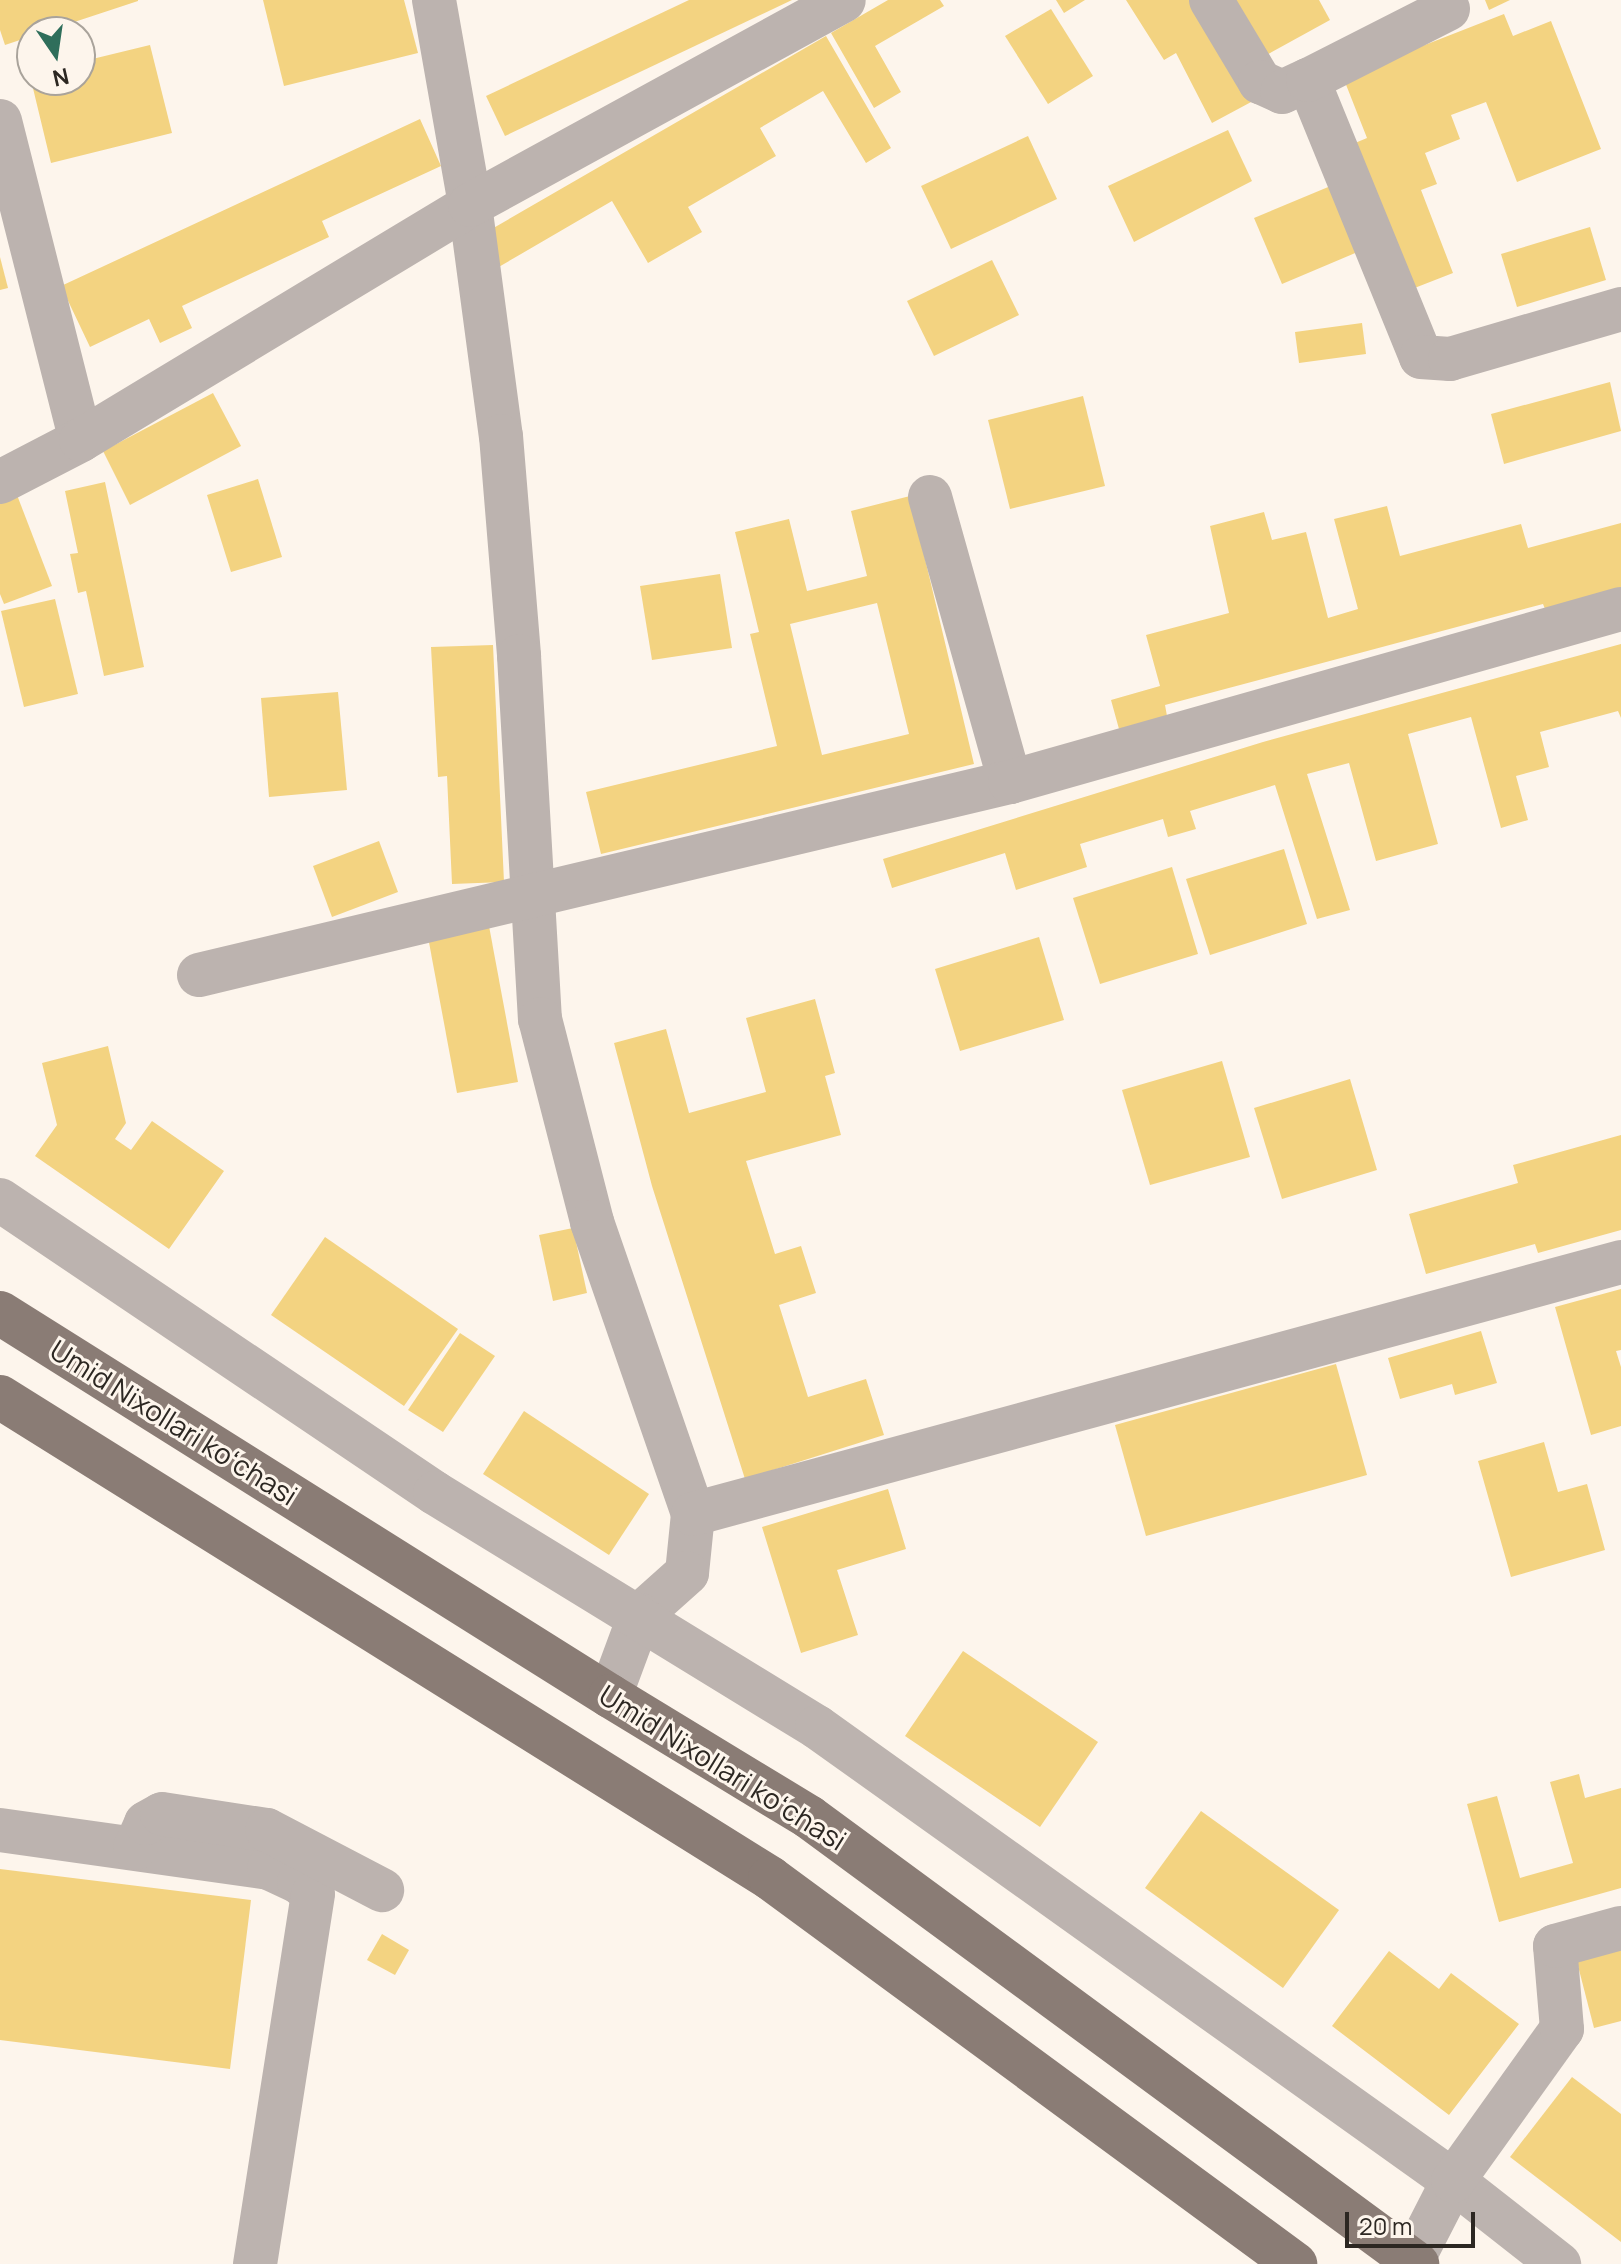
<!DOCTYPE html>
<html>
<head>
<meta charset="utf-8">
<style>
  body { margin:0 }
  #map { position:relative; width:1621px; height:2264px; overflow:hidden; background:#fdf5ec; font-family:Manrope,sans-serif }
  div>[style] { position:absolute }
  .building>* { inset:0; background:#f3d381 }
  .minor>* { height:44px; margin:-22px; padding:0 22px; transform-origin:22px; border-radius:22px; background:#bcb3af }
  .major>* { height:44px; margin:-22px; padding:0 22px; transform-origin:22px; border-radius:22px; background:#8a7c75 }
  span { translate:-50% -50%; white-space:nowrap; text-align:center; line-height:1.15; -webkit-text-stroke:6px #fdf5ec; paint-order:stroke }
  .street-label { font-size:28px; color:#2c2722 }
  .north { position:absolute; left:16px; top:16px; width:80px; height:80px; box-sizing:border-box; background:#fdf5ec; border:2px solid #a9a39b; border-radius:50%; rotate:167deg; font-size:22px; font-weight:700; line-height:32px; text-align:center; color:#2c2722 }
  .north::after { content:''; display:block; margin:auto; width:28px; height:36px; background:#2f6e5b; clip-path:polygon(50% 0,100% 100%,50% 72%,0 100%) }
  .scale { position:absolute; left:1345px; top:2212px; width:130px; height:36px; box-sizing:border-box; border:4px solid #2c2722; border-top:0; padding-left:10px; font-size:24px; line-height:28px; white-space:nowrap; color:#2c2722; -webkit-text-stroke:6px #fdf5ec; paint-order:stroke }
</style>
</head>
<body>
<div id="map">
  <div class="building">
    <i style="clip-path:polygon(0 0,138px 0,138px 1px,44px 32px,32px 32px,32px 36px,5px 45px,0 30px)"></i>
    <i style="clip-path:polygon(263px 0,404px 0,418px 53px,284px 86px)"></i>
    <i style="clip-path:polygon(689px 0,792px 0,505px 136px,486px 96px)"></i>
    <i style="clip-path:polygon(888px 0,940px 0,944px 6px,875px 46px,901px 92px,874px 108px,831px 33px)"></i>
    <i style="clip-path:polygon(1056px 0,1085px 0,1064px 13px)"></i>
    <i style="clip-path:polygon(1126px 0,1198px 0,1253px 101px,1212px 123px,1176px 53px,1164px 60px)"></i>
    <i style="clip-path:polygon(1228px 0,1319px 0,1330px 20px,1261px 58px)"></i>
    <i style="clip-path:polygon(1485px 0,1510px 0,1489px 10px)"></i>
    <i style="clip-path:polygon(1051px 9px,1093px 76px,1048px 104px,1005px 36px)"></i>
    <i style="clip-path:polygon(1504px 14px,1513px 36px,1551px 21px,1601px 149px,1517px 182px,1486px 102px,1451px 115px,1460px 139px,1425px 153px,1437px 184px,1421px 190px,1453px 273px,1412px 289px,1355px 143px,1367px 138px,1343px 77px)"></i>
    <i style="clip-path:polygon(826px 36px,891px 148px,866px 163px,823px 91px,760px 128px,776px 156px,688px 207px,702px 232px,648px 263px,612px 201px,497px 268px,490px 230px)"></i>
    <i style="clip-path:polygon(150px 45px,172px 133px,51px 163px,31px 80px,80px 80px,80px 62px)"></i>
    <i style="clip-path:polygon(420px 119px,441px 166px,322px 221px,329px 237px,182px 306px,192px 328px,160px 343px,149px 319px,90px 347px,61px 286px)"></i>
    <i style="clip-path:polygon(1228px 130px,1252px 181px,1134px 242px,1108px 186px)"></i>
    <i style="clip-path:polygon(1028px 136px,1057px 199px,951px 249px,921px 186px)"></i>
    <i style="clip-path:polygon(1333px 185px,1360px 251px,1282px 284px,1254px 218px)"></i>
    <i style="clip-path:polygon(1590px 227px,1606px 280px,1517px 307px,1501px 254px)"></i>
    <i style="clip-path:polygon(0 257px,8px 288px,0 290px)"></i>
    <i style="clip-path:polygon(992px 260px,1019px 315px,934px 356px,907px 301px)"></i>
    <i style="clip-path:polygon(1362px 323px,1366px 354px,1299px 363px,1295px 332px)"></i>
    <i style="clip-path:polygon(1610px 382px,1621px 431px,1504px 464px,1491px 414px)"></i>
    <i style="clip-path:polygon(213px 393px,241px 446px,130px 505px,103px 451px)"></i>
    <i style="clip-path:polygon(1083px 396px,1105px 486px,1010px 509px,988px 420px)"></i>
    <i style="clip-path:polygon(258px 479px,282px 557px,231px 572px,207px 495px)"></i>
    <i style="clip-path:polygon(105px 482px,144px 667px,104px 676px,86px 591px,78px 593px,70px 554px,78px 553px,65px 491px)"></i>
    <i style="clip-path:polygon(17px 495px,52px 586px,4px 604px,0 594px,0 502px)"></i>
    <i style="clip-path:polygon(evenodd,910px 496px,974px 764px,601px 854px,586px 792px,777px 746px,750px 634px,759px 632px,735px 532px,789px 519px,807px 591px,867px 576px,851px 511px,910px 496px,877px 603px,909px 734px,822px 755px,790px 624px,877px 603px)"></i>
    <i style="clip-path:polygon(1387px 506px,1400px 556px,1521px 524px,1528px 548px,1621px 523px,1621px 589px,1545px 609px,1543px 604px,1165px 705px,1167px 716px,1119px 729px,1111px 700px,1160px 686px,1146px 635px,1229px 613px,1210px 526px,1264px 512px,1272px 540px,1306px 532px,1328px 618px,1358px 609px,1334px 519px)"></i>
    <i style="clip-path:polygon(720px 574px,732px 648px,652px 660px,640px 586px)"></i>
    <i style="clip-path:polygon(55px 599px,78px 694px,24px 707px,1px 611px)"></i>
    <i style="clip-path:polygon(1621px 644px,1621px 718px,1618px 711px,1540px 732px,1549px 767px,1516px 776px,1528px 820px,1501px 828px,1471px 717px,1408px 734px,1438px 844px,1376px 861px,1349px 763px,1307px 774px,1350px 910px,1317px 919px,1275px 785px,1190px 811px,1196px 829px,1168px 837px,1163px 819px,1080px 844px,1087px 867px,1016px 890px,1005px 853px,892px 888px,883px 859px,1263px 742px)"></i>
    <i style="clip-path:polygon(493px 645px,504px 882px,452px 884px,447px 776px,438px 777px,431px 647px)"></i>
    <i style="clip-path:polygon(338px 692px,347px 790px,269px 797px,261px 698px)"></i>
    <i style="clip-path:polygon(379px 841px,398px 892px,332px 917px,313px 866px)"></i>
    <i style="clip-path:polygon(1284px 849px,1307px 924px,1210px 955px,1186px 879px)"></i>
    <i style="clip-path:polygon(1172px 867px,1198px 954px,1100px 984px,1073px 898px)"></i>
    <i style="clip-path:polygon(489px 926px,518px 1082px,457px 1093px,428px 937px)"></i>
    <i style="clip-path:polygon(1039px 937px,1064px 1020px,960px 1051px,935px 969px)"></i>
    <i style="clip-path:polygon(815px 999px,835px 1073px,825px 1076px,841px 1135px,746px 1161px,775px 1254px,801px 1246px,816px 1293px,779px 1305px,808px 1397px,866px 1379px,884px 1435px,745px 1479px,652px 1186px,614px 1043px,666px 1029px,689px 1113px,766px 1092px,746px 1018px)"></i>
    <i style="clip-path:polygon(108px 1046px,126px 1123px,115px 1139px,131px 1150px,152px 1121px,224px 1171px,169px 1249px,35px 1156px,57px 1125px,42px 1063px)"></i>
    <i style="clip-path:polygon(1222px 1061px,1250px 1157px,1150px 1185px,1122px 1090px)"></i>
    <i style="clip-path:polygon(1350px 1079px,1377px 1170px,1282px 1199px,1254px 1108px)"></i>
    <i style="clip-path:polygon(1621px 1135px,1621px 1230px,1538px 1253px,1535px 1244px,1426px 1274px,1409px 1214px,1518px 1183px,1513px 1165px)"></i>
    <i style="clip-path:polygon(573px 1228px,587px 1293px,553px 1301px,539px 1235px)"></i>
    <i style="clip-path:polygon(325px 1237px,458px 1329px,404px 1406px,271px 1315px)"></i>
    <i style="clip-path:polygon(1621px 1289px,1621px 1350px,1616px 1351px,1621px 1367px,1621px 1426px,1591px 1435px,1555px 1307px)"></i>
    <i style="clip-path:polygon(1481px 1331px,1497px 1383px,1455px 1395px,1452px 1384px,1400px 1399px,1388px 1358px)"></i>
    <i style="clip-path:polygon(460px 1333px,495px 1356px,443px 1432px,408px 1410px)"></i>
    <i style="clip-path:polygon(1336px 1364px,1367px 1475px,1146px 1536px,1115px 1425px)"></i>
    <i style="clip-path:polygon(524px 1411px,649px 1494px,609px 1555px,483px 1474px)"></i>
    <i style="clip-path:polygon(1544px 1442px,1558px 1492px,1587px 1484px,1605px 1550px,1511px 1577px,1478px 1461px)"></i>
    <i style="clip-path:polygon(888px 1489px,906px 1549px,837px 1570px,858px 1635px,801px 1653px,762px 1527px)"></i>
    <i style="clip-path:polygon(963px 1651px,1098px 1742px,1040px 1827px,905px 1736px)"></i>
    <i style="clip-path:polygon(1579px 1774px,1585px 1798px,1621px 1788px,1621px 1888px,1499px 1922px,1467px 1804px,1497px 1796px,1520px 1878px,1573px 1863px,1550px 1782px)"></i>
    <i style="clip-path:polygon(1201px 1811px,1339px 1910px,1283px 1988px,1145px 1888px)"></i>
    <i style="clip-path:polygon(0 1869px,251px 1900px,230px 2069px,0 2040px)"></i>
    <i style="clip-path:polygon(382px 1934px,409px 1950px,395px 1975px,367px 1960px)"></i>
    <i style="clip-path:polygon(1621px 1950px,1621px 2021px,1594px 2028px,1577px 1962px)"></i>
    <i style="clip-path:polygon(1389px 1951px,1439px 1989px,1451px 1973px,1519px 2024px,1449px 2115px,1332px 2026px)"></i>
    <i style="clip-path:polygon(1572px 2077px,1621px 2114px,1621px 2242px,1510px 2157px)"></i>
  </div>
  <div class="minor">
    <i style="left:434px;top:0;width:208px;rotate:80deg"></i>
    <i style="left:470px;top:205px;width:233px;rotate:82.4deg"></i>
    <i style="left:501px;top:436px;width:221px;rotate:85.3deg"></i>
    <i style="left:519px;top:656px;width:364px;rotate:86.7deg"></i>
    <i style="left:540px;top:1019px;width:210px;rotate:75.6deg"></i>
    <i style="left:592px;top:1222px;width:309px;rotate:70.9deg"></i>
    <i style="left:693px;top:1514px;width:59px;rotate:95.8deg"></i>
    <i style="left:687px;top:1573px;width:63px;rotate:138.2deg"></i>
    <i style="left:640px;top:1615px;width:86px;rotate:110.3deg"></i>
    <i style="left:1211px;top:0;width:96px;rotate:59.1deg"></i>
    <i style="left:1260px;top:82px;width:24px;rotate:24deg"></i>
    <i style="left:1282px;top:92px;width:29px;rotate:-25deg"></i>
    <i style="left:1308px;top:80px;width:299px;rotate:67.8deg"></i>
    <i style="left:1421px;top:357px;width:29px;rotate:4deg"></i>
    <i style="left:1450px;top:359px;width:178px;rotate:-16.3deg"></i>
    <i style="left:1308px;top:80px;width:157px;rotate:-26.9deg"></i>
    <i style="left:0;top:121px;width:329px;rotate:75.8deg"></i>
    <i style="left:0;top:482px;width:91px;rotate:-27.4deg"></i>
    <i style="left:81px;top:440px;width:454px;rotate:-31.1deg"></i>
    <i style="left:470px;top:205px;width:426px;rotate:-28.7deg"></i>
    <i style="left:930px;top:497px;width:296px;rotate:74.3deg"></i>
    <i style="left:199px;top:975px;width:834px;rotate:-13.39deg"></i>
    <i style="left:1010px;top:782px;width:635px;rotate:-15.81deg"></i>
    <i style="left:0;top:1200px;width:524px;rotate:33.96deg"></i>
    <i style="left:435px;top:1493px;width:448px;rotate:31.5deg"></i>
    <i style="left:817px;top:1727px;width:781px;rotate:35.52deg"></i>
    <i style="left:1453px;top:2181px;width:135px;rotate:38.1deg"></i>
    <i style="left:693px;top:1514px;width:962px;rotate:-15.19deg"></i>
    <i style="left:0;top:1830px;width:272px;rotate:8deg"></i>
    <i style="left:269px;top:1868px;width:33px;rotate:25deg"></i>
    <i style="left:299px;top:1882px;width:18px;rotate:41deg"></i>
    <i style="left:313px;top:1894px;width:375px;rotate:98.9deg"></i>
    <i style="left:135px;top:1848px;width:27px;rotate:-66deg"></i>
    <i style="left:146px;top:1823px;width:18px;rotate:-29deg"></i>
    <i style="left:162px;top:1814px;width:106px;rotate:8.7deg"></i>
    <i style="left:267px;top:1830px;width:130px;rotate:27.6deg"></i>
    <i style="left:1412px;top:2261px;width:90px;rotate:-62.9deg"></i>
    <i style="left:1453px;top:2181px;width:187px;rotate:-54.4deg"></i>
    <i style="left:1562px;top:2029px;width:83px;rotate:-94.8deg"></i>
    <i style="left:1555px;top:1946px;width:68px;rotate:-15.3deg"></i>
  </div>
  <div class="major">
    <i style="left:0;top:1313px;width:720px;rotate:32.12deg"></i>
    <i style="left:610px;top:1696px;width:233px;rotate:31.3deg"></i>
    <i style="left:809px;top:1817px;width:755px;rotate:36.32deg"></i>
    <i style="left:0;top:1397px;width:908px;rotate:31.99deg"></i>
    <i style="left:770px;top:1878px;width:652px;rotate:36.32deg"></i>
  </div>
  <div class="street-label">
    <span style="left:174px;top:1422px;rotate:32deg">Umid Nixollari koʻchasi</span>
    <span style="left:723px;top:1767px;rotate:32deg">Umid Nixollari koʻchasi</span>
  </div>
  <div class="north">N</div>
  <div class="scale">20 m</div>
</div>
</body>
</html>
